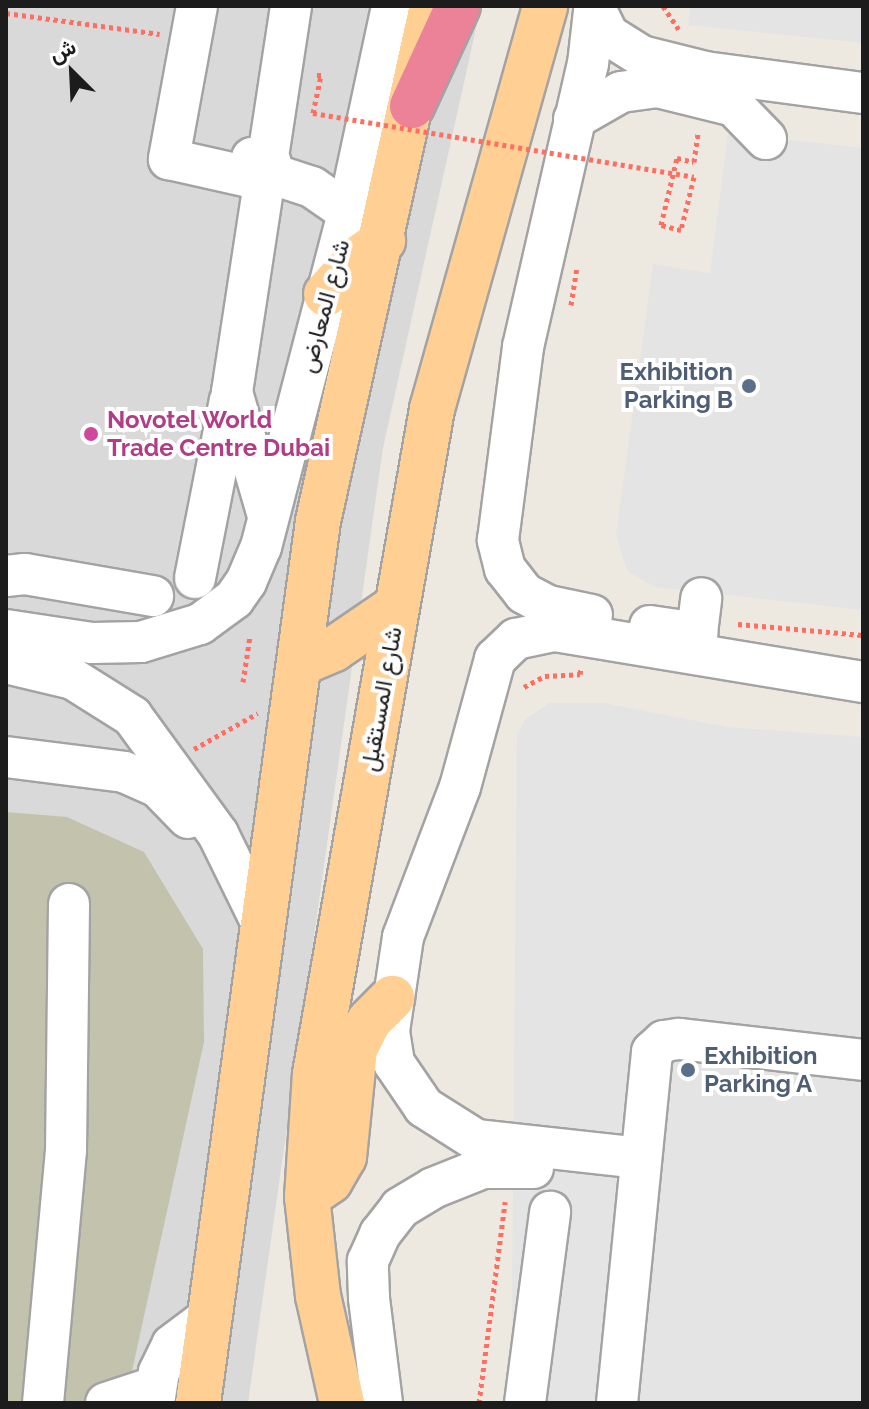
<!DOCTYPE html>
<html>
<head>
<meta charset="utf-8">
<style>
  body { margin:0 }
  #map { position:relative; width:869px; height:1409px; overflow:hidden; background:#eee9e0; font-family:Raleway,Vazirmatn,sans-serif }
  div>[style] { position:absolute }
  .residential>* { inset:0; background:#dad9d9 }
  .construction>* { inset:0; background:#c3c2ac }
  .parking>* { inset:0; background:#e4e4e4 }
  .path>* { height:5px; margin-top:-2.5px; transform-origin:0; background:repeating-linear-gradient(90deg,#ff6e60 0 4px,transparent 0 8px) }
  .roads { filter:drop-shadow(2px 0 #a3a3a3) drop-shadow(-2px 0 #a3a3a3) drop-shadow(0 2px #a3a3a3) drop-shadow(0 -2px #a3a3a3) }
  .minor>* { height:40px; margin:-20px; padding:0 20px; transform-origin:20px; border-radius:20px; background:#fff }
  .major>* { height:44px; margin:-22px; padding:0 22px; transform-origin:22px; border-radius:22px; background:#ffcf94 }
  .highway>* { height:44px; margin:-22px; padding:0 22px; transform-origin:22px; border-radius:22px; background:#eb8298 }
  .path-bridge>* { height:5px; margin-top:-2.5px; transform-origin:0; background:repeating-linear-gradient(90deg,#ff6e60 0 4px,transparent 0 8px) }
  .dots>* { width:22px; height:22px; translate:-50% -50%; box-sizing:border-box; border:4px solid #fff; border-radius:50% }
  span { translate:-50% -50%; white-space:nowrap; text-align:center; line-height:1.15; -webkit-text-stroke:8px #fff; paint-order:stroke }
  .street-label { font-size:24px; color:#1c1c1c }
  .service-label { font-size:24px; color:#4e5e75; font-weight:700 }
  .right { translate:-100% -50%; text-align:right }
  .left { translate:0 -50%; text-align:left }
  .hotel-label { font-size:24px; color:#b23c85; font-weight:700 }
  .frame { position:absolute; inset:0; border:8px solid #1c1c1c; pointer-events:none }
  .north { position:absolute; left:32px; top:32px; width:80px; height:80px; -webkit-text-stroke:6px #fff; paint-order:stroke; rotate:336deg; font-size:22px; font-weight:700; line-height:32px; text-align:center; color:#1c1c1c }
  .north::after { content:''; display:block; margin:auto; width:28px; height:36px; background:#1c1c1c; clip-path:polygon(50% 0,100% 100%,50% 72%,0 100%) }
</style>
</head>
<body>
<div id="map">
  <div class="residential">
    <i style="clip-path:polygon(6px 6px,481px 6px,383px 448px,248px 1403px,6px 1403px)"></i>
  </div>
  <div class="construction">
    <i style="clip-path:polygon(6px 812px,67px 817px,144px 852px,203px 949px,204px 1042px,125px 1403px,6px 1403px)"></i>
  </div>
  <div class="parking">
    <i style="clip-path:polygon(691px 6px,863px 6px,863px 43px,688px 25px)"></i>
    <i style="clip-path:polygon(728px 133px,863px 148px,863px 610px,655px 587px,627px 571px,616px 535px,653px 264px,710px 273px)"></i>
    <i style="clip-path:polygon(549px 703px,604px 703px,727px 727px,863px 737px,863px 1403px,511px 1403px,517px 734px,526px 719px)"></i>
  </div>
  <div class="path">
    <i style="left:663px;top:6px;width:30px;rotate:56deg"></i>
    <i style="left:6px;top:13px;width:155px;rotate:7.8deg"></i>
    <i style="left:313px;top:113px;width:39px;rotate:-78deg"></i>
    <i style="left:321px;top:75px;width:7px;rotate:180deg"></i>
    <i style="left:694px;top:177px;width:55px;rotate:103.8deg"></i>
    <i style="left:681px;top:230px;width:21px;rotate:-166deg"></i>
    <i style="left:661px;top:225px;width:69px;rotate:-76.6deg"></i>
    <i style="left:677px;top:158px;width:17px;rotate:13deg"></i>
    <i style="left:694px;top:162px;width:30px;rotate:-82deg"></i>
    <i style="left:571px;top:305px;width:36px;rotate:-81deg"></i>
    <i style="left:738px;top:624px;width:125px;rotate:5deg"></i>
    <i style="left:243px;top:682px;width:47px;rotate:-81.3deg"></i>
    <i style="left:524px;top:687px;width:24px;rotate:-28deg"></i>
    <i style="left:545px;top:676px;width:35px;rotate:-3deg"></i>
    <i style="left:580px;top:674px;width:6px;rotate:-81deg"></i>
    <i style="left:194px;top:749px;width:73px;rotate:-29.4deg"></i>
    <i style="left:479px;top:1403px;width:203px;rotate:-82.6deg"></i>
  </div>
  <div class="roads">
    <div class="minor">
      <i style="left:197px;top:6px;width:156px;rotate:100.4deg"></i>
      <i style="left:169px;top:159px;width:82px;rotate:12.7deg"></i>
      <i style="left:249px;top:177px;width:19px;rotate:-81deg"></i>
      <i style="left:252px;top:158px;width:19px;rotate:12deg"></i>
      <i style="left:594px;top:6px;width:32px;rotate:64deg"></i>
      <i style="left:608px;top:35px;width:39px;rotate:32deg"></i>
      <i style="left:641px;top:56px;width:66px;rotate:14deg"></i>
      <i style="left:705px;top:72px;width:159px;rotate:7.6deg"></i>
      <i style="left:574px;top:119px;width:54px;rotate:-29.9deg"></i>
      <i style="left:621px;top:92px;width:37px;rotate:-8deg"></i>
      <i style="left:658px;top:87px;width:78px;rotate:14deg"></i>
      <i style="left:734px;top:106px;width:46px;rotate:45.9deg"></i>
      <i style="left:269px;top:173px;width:45px;rotate:18deg"></i>
      <i style="left:312px;top:187px;width:44px;rotate:34.8deg"></i>
      <i style="left:268px;top:516px;width:129px;rotate:-106.2deg"></i>
      <i style="left:232px;top:392px;width:390px;rotate:-81.3deg"></i>
      <i style="left:6px;top:576px;width:19px;rotate:-6deg"></i>
      <i style="left:25px;top:574px;width:130px;rotate:9.8deg"></i>
      <i style="left:195px;top:578px;width:181px;rotate:-78.9deg"></i>
      <i style="left:592px;top:615px;width:45px;rotate:-168.4deg"></i>
      <i style="left:548px;top:606px;width:27px;rotate:-152deg"></i>
      <i style="left:524px;top:593px;width:31px;rotate:-128deg"></i>
      <i style="left:505px;top:569px;width:30px;rotate:-104deg"></i>
      <i style="left:498px;top:540px;width:195px;rotate:-82.6deg"></i>
      <i style="left:523px;top:347px;width:290px;rotate:-77.1deg"></i>
      <i style="left:588px;top:64px;width:53px;rotate:-83.5deg"></i>
      <i style="left:650px;top:626px;width:48px;rotate:8.5deg"></i>
      <i style="left:697px;top:633px;width:35px;rotate:-83deg"></i>
      <i style="left:6px;top:630px;width:87px;rotate:8.6deg"></i>
      <i style="left:92px;top:643px;width:49px;rotate:-1.2deg"></i>
      <i style="left:141px;top:642px;width:62px;rotate:-17deg"></i>
      <i style="left:200px;top:624px;width:42px;rotate:-36.3deg"></i>
      <i style="left:234px;top:599px;width:21px;rotate:-55deg"></i>
      <i style="left:246px;top:582px;width:38px;rotate:-67deg"></i>
      <i style="left:261px;top:547px;width:346px;rotate:-75.4deg"></i>
      <i style="left:348px;top:212px;width:211px;rotate:-77.9deg"></i>
      <i style="left:6px;top:663px;width:69px;rotate:13.4deg"></i>
      <i style="left:73px;top:679px;width:70px;rotate:32.1deg"></i>
      <i style="left:132px;top:716px;width:146px;rotate:53.9deg"></i>
      <i style="left:218px;top:834px;width:100px;rotate:63.9deg"></i>
      <i style="left:6px;top:757px;width:119px;rotate:7.2deg"></i>
      <i style="left:124px;top:772px;width:37px;rotate:24deg"></i>
      <i style="left:158px;top:787px;width:43px;rotate:45.9deg"></i>
      <i style="left:640px;top:1158px;width:165px;rotate:-173.7deg"></i>
      <i style="left:476px;top:1140px;width:62px;rotate:-147.6deg"></i>
      <i style="left:424px;top:1107px;width:53px;rotate:-124.3deg"></i>
      <i style="left:394px;top:1063px;width:32px;rotate:-99deg"></i>
      <i style="left:389px;top:1031px;width:95px;rotate:-81.5deg"></i>
      <i style="left:403px;top:937px;width:160px;rotate:-69.2deg"></i>
      <i style="left:460px;top:787px;width:133px;rotate:-74.7deg"></i>
      <i style="left:495px;top:659px;width:29px;rotate:-44deg"></i>
      <i style="left:516px;top:639px;width:40px;rotate:-12deg"></i>
      <i style="left:555px;top:631px;width:312px;rotate:9.4deg"></i>
      <i style="left:43px;top:1403px;width:253px;rotate:-84.8deg"></i>
      <i style="left:66px;top:1151px;width:247px;rotate:-89.3deg"></i>
      <i style="left:106px;top:1403px;width:52px;rotate:-18.1deg"></i>
      <i style="left:154px;top:1403px;width:31px;rotate:-81deg"></i>
      <i style="left:159px;top:1372px;width:30px;rotate:-64deg"></i>
      <i style="left:172px;top:1345px;width:45px;rotate:-36.9deg"></i>
      <i style="left:382px;top:1403px;width:106px;rotate:-97.1deg"></i>
      <i style="left:369px;top:1298px;width:37px;rotate:-92deg"></i>
      <i style="left:368px;top:1261px;width:30px;rotate:-66deg"></i>
      <i style="left:380px;top:1234px;width:33px;rotate:-52deg"></i>
      <i style="left:400px;top:1208px;width:39px;rotate:-31deg"></i>
      <i style="left:433px;top:1188px;width:54px;rotate:-21.8deg"></i>
      <i style="left:483px;top:1168px;width:50px"></i>
      <i style="left:525px;top:1403px;width:193px;rotate:-82.5deg"></i>
      <i style="left:617px;top:1403px;width:353px;rotate:-84.3deg"></i>
      <i style="left:652px;top:1052px;width:16px;rotate:-43deg"></i>
      <i style="left:664px;top:1041px;width:15px;rotate:-8deg"></i>
      <i style="left:679px;top:1039px;width:185px;rotate:6.5deg"></i>
    </div>
    <div class="major">
      <i style="left:326px;top:294px;width:47px;rotate:-48.5deg"></i>
      <i style="left:357px;top:259px;width:32px;rotate:-35deg"></i>
      <i style="left:299px;top:664px;width:38px;rotate:-23deg"></i>
      <i style="left:334px;top:649px;width:76px;rotate:-34.3deg"></i>
      <i style="left:307px;top:1197px;width:28px;rotate:-35deg"></i>
      <i style="left:330px;top:1181px;width:28px;rotate:-60deg"></i>
      <i style="left:344px;top:1157px;width:109px;rotate:-84.2deg"></i>
      <i style="left:355px;top:1049px;width:31px;rotate:-63deg"></i>
      <i style="left:369px;top:1021px;width:33px;rotate:-45deg"></i>
      <i style="left:198px;top:1403px;width:890px;rotate:-82.25deg"></i>
      <i style="left:318px;top:521px;width:527px;rotate:-77.52deg"></i>
      <i style="left:342px;top:1403px;width:110px;rotate:-102.6deg"></i>
      <i style="left:318px;top:1296px;width:100px;rotate:-96.3deg"></i>
      <i style="left:307px;top:1197px;width:123px;rotate:-86.3deg"></i>
      <i style="left:315px;top:1074px;width:675px;rotate:-80.02deg"></i>
      <i style="left:432px;top:409px;width:419px;rotate:-74.3deg"></i>
    </div>
    <div class="highway">
      <i style="left:412px;top:106px;width:110px;rotate:-65.3deg"></i>
    </div>
  </div>
  <div class="path-bridge">
    <i style="left:313px;top:113px;width:386px;rotate:9.5deg"></i>
  </div>
  <div class="dots">
    <i style="left:749px;top:386px;background:#5c6f8a"></i>
    <i style="left:91px;top:434px;background:#d1479c"></i>
    <i style="left:688px;top:1070px;background:#5c6f8a"></i>
  </div>
  <div class="street-label">
    <span style="left:324px;top:306px;rotate:-75deg">شارع المعارض</span>
    <span style="left:381px;top:699px;rotate:-80deg">شارع المستقبل</span>
  </div>
  <div class="service-label">
    <span class="right" style="left:733px;top:386px">Exhibition<br>Parking B</span>
    <span class="left" style="left:704px;top:1070px">Exhibition<br>Parking A</span>
  </div>
  <div class="hotel-label">
    <span class="left" style="left:107px;top:434px">Novotel World<br>Trade Centre Dubai</span>
  </div>
  <div class="frame"></div>
  <div class="north">ش</div>
</div>
</body>
</html>
